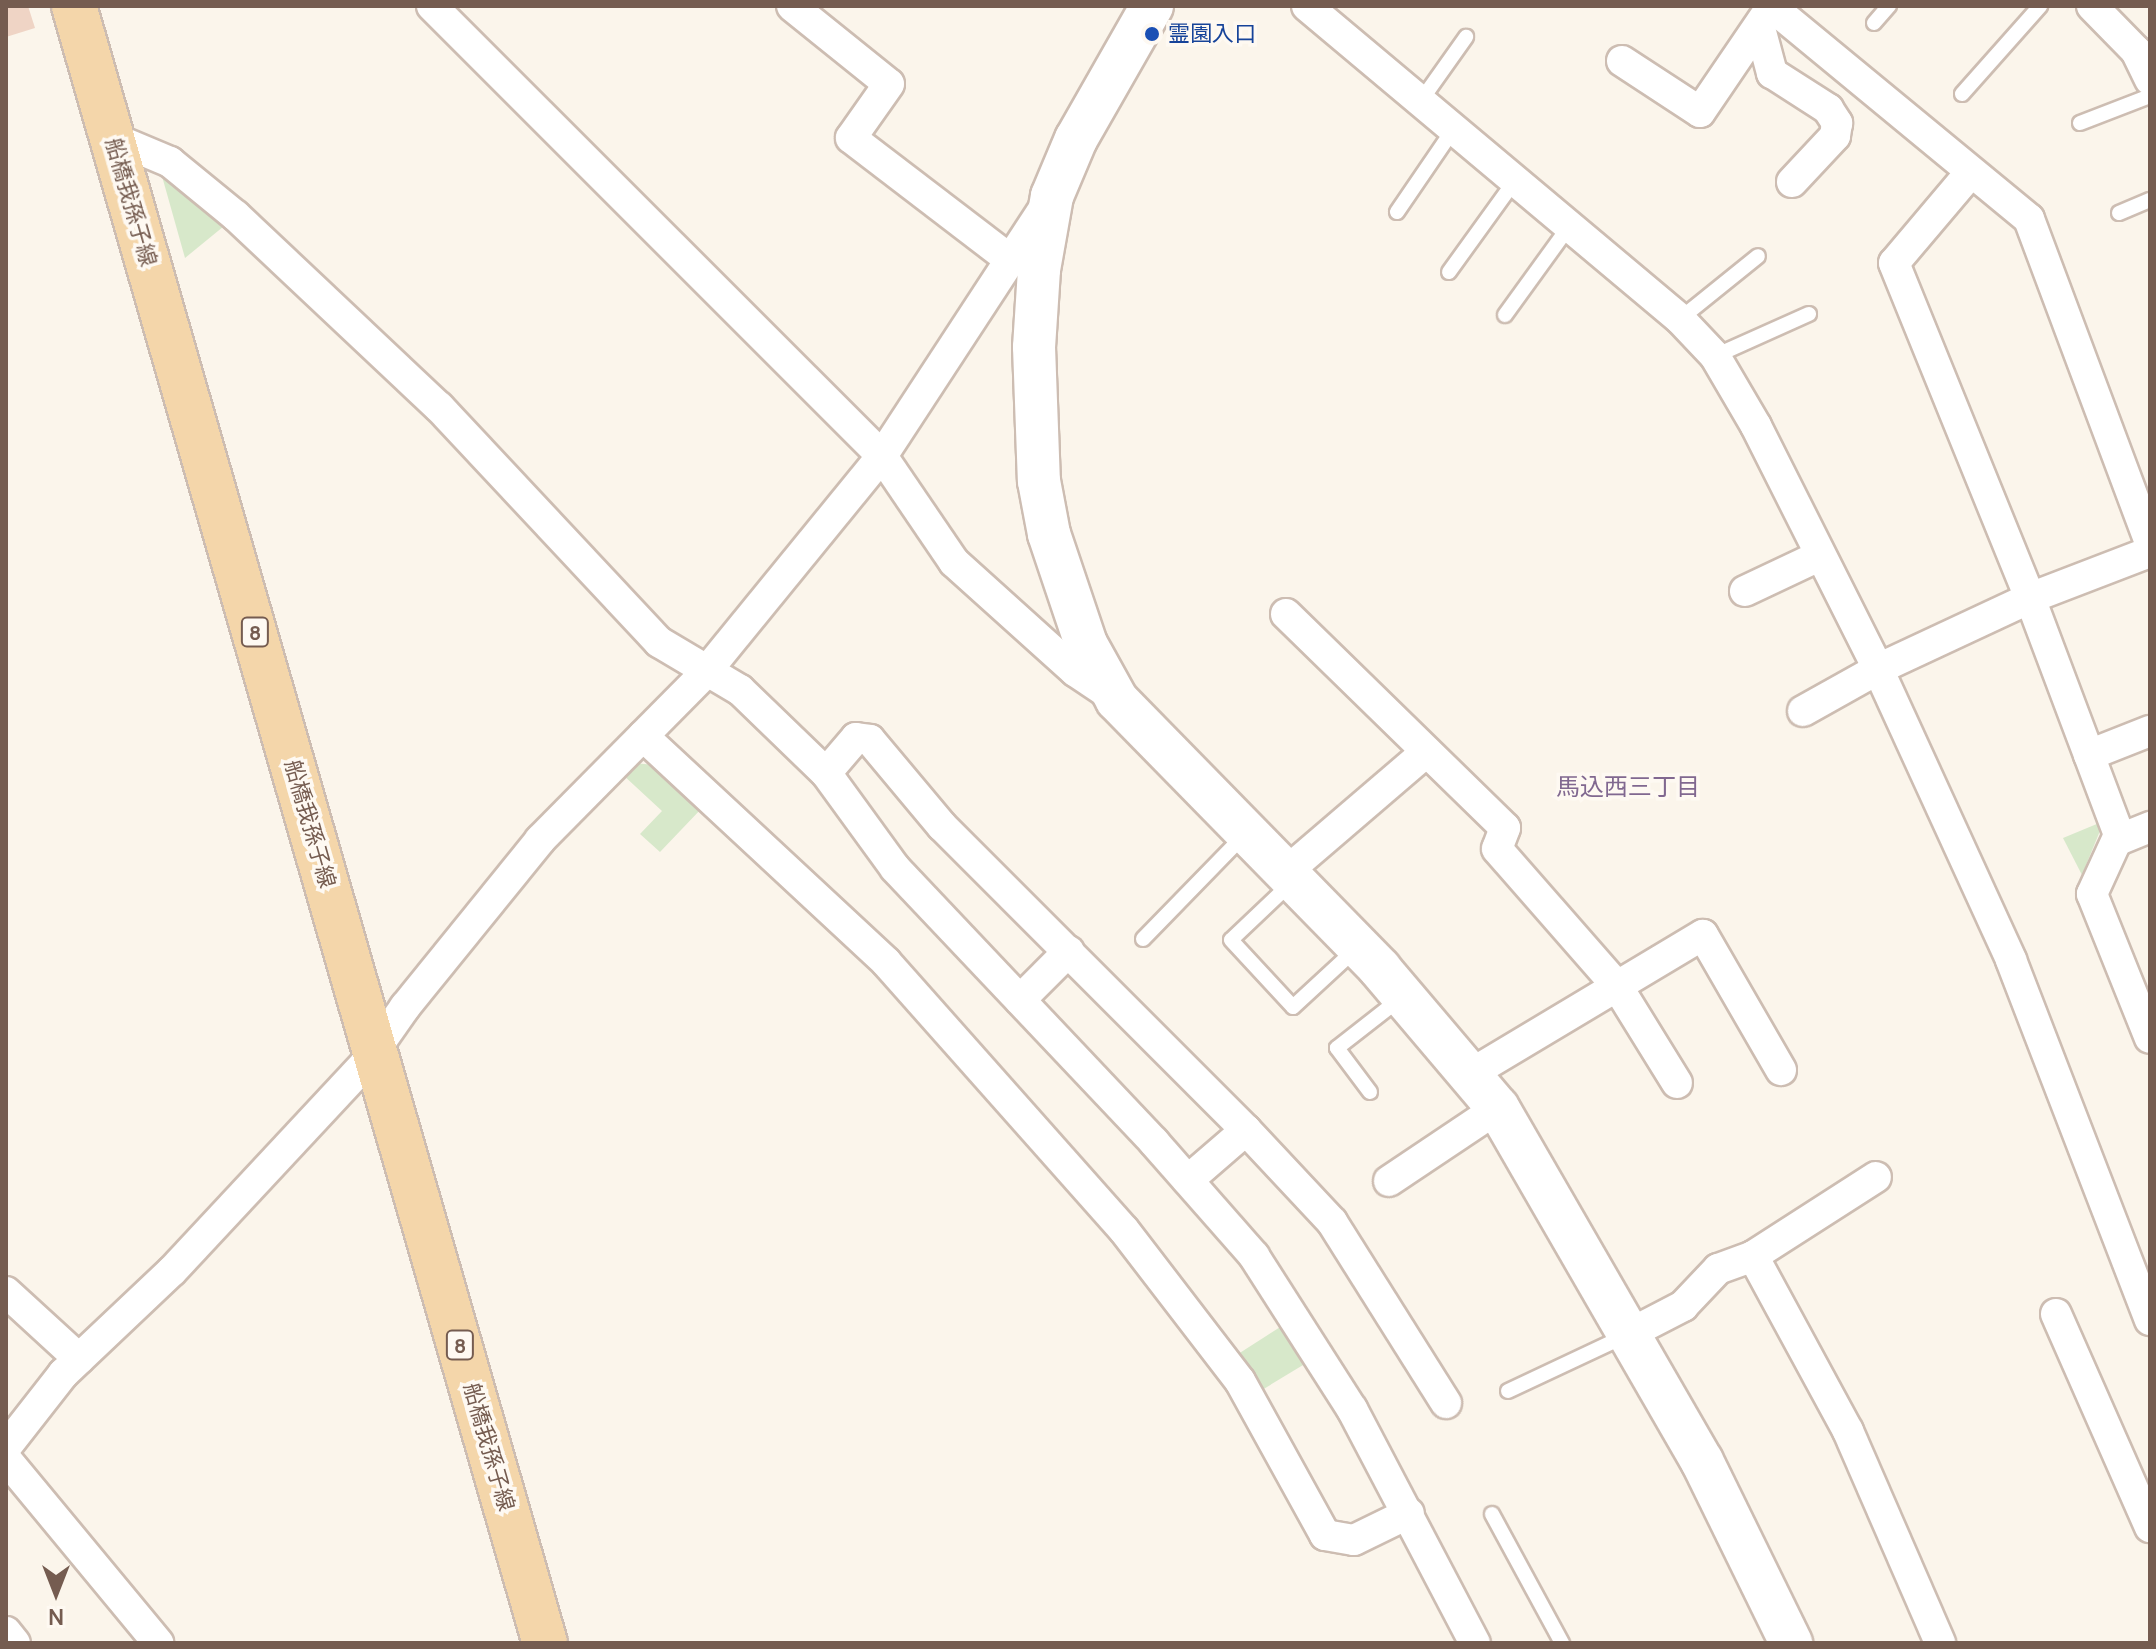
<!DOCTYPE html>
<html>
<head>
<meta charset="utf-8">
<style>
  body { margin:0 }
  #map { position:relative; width:2156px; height:1649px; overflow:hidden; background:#fbf5eb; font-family:Manrope,"Noto Sans JP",sans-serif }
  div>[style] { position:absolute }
  .green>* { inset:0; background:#d7e8ca }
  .building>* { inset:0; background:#efd4c5 }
  .roads { filter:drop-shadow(2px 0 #cdbdb2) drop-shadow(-2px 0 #cdbdb2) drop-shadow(0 2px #cdbdb2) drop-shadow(0 -2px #cdbdb2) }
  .lane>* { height:14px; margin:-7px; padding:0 7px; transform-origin:7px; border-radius:7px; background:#fff }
  .street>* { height:30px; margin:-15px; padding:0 15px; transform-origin:15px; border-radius:15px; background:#fff }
  .secondary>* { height:42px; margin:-21px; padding:0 21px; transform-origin:21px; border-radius:21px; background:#fff }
  .primary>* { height:44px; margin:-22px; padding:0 22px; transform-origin:22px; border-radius:22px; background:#f4d6aa }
  .dots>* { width:22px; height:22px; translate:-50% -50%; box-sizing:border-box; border:4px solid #fef9f2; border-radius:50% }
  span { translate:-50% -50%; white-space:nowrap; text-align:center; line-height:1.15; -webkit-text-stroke:7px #fef9f2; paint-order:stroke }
  .shield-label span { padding:2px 6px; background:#fef9f2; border:2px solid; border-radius:6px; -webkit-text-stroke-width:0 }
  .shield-label { font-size:20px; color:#755c50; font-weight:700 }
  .transit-label { font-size:22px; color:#164399 }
  .left { translate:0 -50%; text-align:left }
  .street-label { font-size:22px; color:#755c50 }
  .neighbourhood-label { font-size:24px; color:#816890 }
  .frame { position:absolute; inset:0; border:8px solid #755c50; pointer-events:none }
  .north { position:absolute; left:16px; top:1553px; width:80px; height:80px; -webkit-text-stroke:6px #fef9f2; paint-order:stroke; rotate:180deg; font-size:22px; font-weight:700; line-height:32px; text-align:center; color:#755c50 }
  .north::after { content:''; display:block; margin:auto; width:28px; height:36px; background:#755c50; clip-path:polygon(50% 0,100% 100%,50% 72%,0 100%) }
</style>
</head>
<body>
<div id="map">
  <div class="green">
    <i style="clip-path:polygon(158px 162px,229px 222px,185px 258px)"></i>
    <i style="clip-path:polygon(632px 763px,656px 765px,702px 808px,660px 852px,640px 834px,662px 811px,622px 774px)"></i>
    <i style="clip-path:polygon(2104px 821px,2082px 875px,2063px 838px)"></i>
    <i style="clip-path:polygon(1288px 1322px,1313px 1359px,1257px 1393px,1235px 1356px)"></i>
  </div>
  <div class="building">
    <i style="clip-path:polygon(6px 6px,28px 6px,35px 28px,6px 37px)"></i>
  </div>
  <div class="roads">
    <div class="lane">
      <i style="left:1874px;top:23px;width:23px;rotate:-49deg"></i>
      <i style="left:1962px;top:94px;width:118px;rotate:-48.4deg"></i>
      <i style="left:1420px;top:102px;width:80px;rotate:-54.7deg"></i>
      <i style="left:2080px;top:123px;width:75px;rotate:-21.1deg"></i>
      <i style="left:1397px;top:212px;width:99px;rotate:-55.7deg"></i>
      <i style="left:2119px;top:213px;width:34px;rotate:-23deg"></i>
      <i style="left:1449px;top:272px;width:111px;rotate:-54.2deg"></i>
      <i style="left:1505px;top:315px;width:107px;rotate:-54.1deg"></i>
      <i style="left:1680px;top:319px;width:100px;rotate:-38.9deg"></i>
      <i style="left:1715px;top:356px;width:103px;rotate:-24.1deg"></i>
      <i style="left:1290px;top:884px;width:81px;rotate:136.5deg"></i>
      <i style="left:1231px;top:940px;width:91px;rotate:47.2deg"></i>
      <i style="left:1293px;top:1007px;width:87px;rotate:-42.7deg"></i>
      <i style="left:1143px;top:939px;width:144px;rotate:-45.8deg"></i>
      <i style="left:1370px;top:1092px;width:55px;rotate:-126.9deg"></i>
      <i style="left:1337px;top:1048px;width:81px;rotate:-38deg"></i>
      <i style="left:1508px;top:1391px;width:132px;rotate:-25.2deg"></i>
      <i style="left:1492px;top:1514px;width:147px;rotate:61.5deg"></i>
    </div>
    <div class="street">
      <i style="left:432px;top:6px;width:636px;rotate:45deg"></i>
      <i style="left:882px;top:456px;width:128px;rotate:55.8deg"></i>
      <i style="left:954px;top:562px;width:163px;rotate:42deg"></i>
      <i style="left:1075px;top:671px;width:45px;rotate:34deg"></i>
      <i style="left:792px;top:6px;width:124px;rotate:38.8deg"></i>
      <i style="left:889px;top:84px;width:66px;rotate:125.1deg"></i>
      <i style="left:851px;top:138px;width:199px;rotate:37.4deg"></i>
      <i style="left:1307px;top:6px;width:487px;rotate:40deg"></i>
      <i style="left:1680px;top:319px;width:51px;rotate:46.6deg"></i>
      <i style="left:1715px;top:356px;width:81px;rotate:59.6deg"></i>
      <i style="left:1756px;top:426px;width:272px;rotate:63.3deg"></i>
      <i style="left:1878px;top:669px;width:320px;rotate:65.4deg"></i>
      <i style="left:2011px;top:960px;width:386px;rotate:68.9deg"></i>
      <i style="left:2092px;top:6px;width:63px;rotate:45.6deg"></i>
      <i style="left:2136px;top:51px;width:32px;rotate:64deg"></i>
      <i style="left:1772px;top:7px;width:333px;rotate:39.5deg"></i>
      <i style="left:2029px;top:219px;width:346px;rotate:69.5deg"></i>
      <i style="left:1760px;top:28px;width:47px;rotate:75.1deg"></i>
      <i style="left:1772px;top:73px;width:67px;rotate:32.7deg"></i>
      <i style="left:1828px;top:109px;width:17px;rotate:57deg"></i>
      <i style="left:1837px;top:123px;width:13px;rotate:99deg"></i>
      <i style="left:1835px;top:136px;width:63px;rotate:133.1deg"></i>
      <i style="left:1622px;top:61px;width:93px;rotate:33.2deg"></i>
      <i style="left:1700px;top:112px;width:128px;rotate:-55.8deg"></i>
      <i style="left:113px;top:138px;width:62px;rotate:22.8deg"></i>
      <i style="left:170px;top:162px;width:85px;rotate:39.3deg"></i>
      <i style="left:236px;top:216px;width:279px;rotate:43.3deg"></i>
      <i style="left:439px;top:407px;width:322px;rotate:46.9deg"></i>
      <i style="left:659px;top:642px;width:94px;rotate:30.7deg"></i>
      <i style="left:740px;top:690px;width:120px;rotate:44deg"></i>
      <i style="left:826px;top:773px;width:117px;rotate:54deg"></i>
      <i style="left:895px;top:868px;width:377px;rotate:46.6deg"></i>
      <i style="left:1154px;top:1142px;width:152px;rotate:48.7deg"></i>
      <i style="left:1254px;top:1256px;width:182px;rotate:57.4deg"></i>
      <i style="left:1352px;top:1409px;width:264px;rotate:62.3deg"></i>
      <i style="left:1971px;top:172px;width:119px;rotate:130.2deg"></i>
      <i style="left:1894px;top:263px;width:362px;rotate:67.9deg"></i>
      <i style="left:2030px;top:598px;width:129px;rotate:-21deg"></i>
      <i style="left:1745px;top:591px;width:82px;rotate:-25.3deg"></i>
      <i style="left:1286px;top:614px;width:306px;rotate:44.3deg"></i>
      <i style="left:1505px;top:828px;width:22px;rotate:111deg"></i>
      <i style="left:1497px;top:849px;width:182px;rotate:48.8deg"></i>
      <i style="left:1617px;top:986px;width:114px;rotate:58.3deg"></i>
      <i style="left:1803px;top:711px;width:86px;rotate:-29.2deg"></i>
      <i style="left:1878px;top:669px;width:168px;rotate:-25deg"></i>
      <i style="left:2030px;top:598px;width:253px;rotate:69.4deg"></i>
      <i style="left:2119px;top:835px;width:65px;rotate:114.6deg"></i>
      <i style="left:2092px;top:894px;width:155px;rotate:68.1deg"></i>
      <i style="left:643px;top:736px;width:332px;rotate:42.9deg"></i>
      <i style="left:886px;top:962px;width:358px;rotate:48.4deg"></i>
      <i style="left:1124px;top:1230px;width:190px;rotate:52.5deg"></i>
      <i style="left:1240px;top:1381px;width:176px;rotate:61.1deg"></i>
      <i style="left:1325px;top:1535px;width:29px;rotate:10deg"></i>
      <i style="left:1354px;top:1540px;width:61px;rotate:-26.1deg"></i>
      <i style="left:2089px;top:755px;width:66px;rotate:-21.5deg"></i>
      <i style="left:826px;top:773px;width:46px;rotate:-49.4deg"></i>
      <i style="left:856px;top:738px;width:14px;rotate:8deg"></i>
      <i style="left:870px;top:740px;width:112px;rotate:50.1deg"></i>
      <i style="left:942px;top:826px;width:430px;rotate:45deg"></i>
      <i style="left:1246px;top:1130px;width:77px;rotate:139.2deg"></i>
      <i style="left:2118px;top:840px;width:35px;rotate:-22deg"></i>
      <i style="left:1285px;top:873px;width:186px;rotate:-40.6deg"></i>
      <i style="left:1020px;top:1000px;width:69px;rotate:-45deg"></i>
      <i style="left:1472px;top:1073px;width:269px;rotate:-30.9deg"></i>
      <i style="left:1703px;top:935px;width:156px;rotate:60deg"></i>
      <i style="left:1246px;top:1130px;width:126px;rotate:46.9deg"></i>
      <i style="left:1332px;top:1222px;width:214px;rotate:57.8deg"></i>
      <i style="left:1389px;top:1181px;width:131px;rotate:-33.8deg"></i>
      <i style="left:1753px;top:1256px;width:199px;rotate:61.5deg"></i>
      <i style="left:1848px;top:1431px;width:231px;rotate:66.5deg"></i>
      <i style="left:6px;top:1292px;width:99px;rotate:42.5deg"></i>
      <i style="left:2056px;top:1314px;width:233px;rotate:66.2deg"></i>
      <i style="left:1631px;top:1333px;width:59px;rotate:-27.4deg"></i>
      <i style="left:1683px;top:1306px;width:51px;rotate:-46.6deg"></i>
      <i style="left:1718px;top:1269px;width:37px;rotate:-20deg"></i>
      <i style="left:1753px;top:1256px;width:146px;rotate:-32.7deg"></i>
      <i style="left:6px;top:1447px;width:93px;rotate:-52deg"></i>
      <i style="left:63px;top:1374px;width:150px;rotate:-43.4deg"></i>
      <i style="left:172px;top:1271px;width:283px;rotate:-47deg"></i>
      <i style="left:365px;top:1064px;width:70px;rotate:-54.9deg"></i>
      <i style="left:405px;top:1007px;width:215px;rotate:-51deg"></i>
      <i style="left:540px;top:840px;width:235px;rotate:-45.3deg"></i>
      <i style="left:705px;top:673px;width:280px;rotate:-50.8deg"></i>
      <i style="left:882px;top:456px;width:301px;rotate:-56.8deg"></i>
      <i style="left:6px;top:1459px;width:239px;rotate:50.4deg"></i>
      <i style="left:6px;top:1632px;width:14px;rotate:51deg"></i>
    </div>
    <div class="secondary">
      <i style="left:1152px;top:6px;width:153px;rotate:119.7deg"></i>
      <i style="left:1076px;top:139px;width:62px;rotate:112.8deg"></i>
      <i style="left:1052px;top:196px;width:75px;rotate:100deg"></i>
      <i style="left:1039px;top:270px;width:77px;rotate:93.7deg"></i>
      <i style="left:1034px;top:347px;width:134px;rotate:87.9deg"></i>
      <i style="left:1039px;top:481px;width:54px;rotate:79.3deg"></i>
      <i style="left:1049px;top:534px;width:116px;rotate:71.4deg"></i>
      <i style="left:1086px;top:644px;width:64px;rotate:61deg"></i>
      <i style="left:1117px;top:700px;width:376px;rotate:45.6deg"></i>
      <i style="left:1380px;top:969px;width:182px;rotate:49.7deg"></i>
      <i style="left:1498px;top:1108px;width:408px;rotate:60deg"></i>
      <i style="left:1702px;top:1461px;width:203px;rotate:63.9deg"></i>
    </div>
    <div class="primary">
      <i style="left:74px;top:6px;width:1703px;rotate:73.95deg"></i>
    </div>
  </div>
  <div class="dots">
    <i style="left:1152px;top:34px;background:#1a4fb4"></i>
  </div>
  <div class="shield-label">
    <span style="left:255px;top:632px">8</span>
    <span style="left:460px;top:1345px">8</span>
  </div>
  <div class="transit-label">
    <span class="left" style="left:1168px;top:34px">霊園入口</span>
  </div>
  <div class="street-label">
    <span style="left:131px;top:202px;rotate:74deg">船橋我孫子線</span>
    <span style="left:310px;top:824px;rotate:74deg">船橋我孫子線</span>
    <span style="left:489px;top:1447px;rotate:74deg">船橋我孫子線</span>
  </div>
  <div class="neighbourhood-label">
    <span style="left:1628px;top:786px">馬込西三丁目</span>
  </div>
  <div class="frame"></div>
  <div class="north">N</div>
</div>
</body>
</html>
